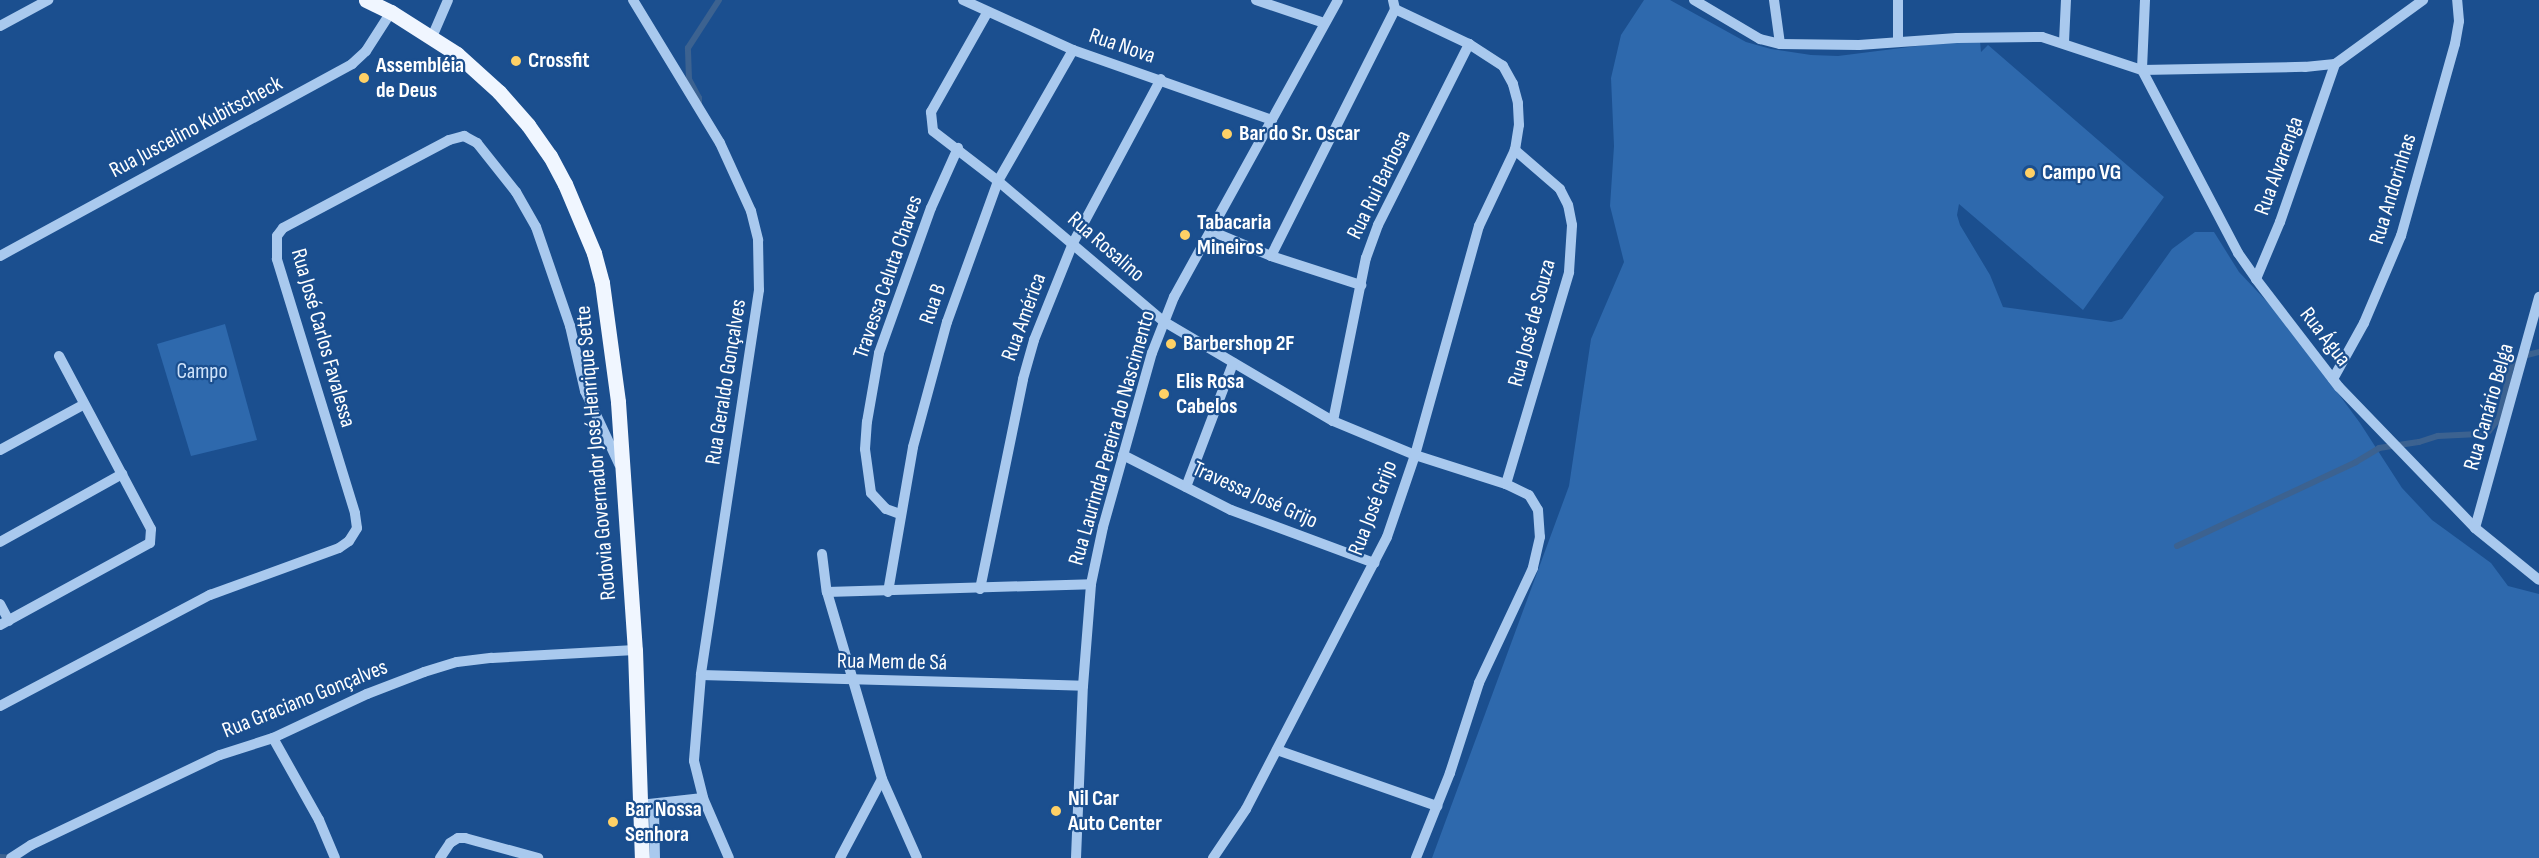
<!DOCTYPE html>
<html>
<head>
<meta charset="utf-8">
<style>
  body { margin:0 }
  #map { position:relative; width:2539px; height:858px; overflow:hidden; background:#1b4f8f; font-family:"Sofia Sans Condensed",sans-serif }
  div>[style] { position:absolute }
  .green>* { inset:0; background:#2e69ad }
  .stream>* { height:6px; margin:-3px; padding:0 3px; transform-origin:3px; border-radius:3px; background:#3c6290 }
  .minor>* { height:10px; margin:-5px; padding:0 5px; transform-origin:5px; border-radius:5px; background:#a9c9ee }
  .major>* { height:15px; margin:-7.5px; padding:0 7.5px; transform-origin:7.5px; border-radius:7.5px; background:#f0f6ff }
  .dots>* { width:16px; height:16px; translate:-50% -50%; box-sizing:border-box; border:3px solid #1b4f8f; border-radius:50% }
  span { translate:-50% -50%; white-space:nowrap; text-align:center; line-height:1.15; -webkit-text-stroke:4.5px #1b4f8f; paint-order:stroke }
  .street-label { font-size:22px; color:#fff }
  .poi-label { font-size:22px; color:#fff; font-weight:700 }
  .left { translate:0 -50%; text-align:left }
  .park-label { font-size:22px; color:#cfe3fa }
</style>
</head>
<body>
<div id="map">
  <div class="green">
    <i style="clip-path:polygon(1644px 0,1670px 0,1746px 42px,1771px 49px,1811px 55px,1838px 56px,1933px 44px,1980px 41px,1981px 52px,1988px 45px,2164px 197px,2083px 310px,1959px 204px,1957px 215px,1960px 225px,1990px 275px,2003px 307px,2111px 322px,2122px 319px,2172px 249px,2195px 232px,2214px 232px,2239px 272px,2273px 308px,2315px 362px,2360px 423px,2402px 488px,2432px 520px,2491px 563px,2508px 586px,2539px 594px,2539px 858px,1432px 858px,1569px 486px,1591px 339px,1624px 262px,1610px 206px,1614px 146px,1611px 78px,1621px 35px)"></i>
    <i style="clip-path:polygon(225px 324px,257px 440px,191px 456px,157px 344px)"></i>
  </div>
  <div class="stream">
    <i style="left:699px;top:106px;width:8px;rotate:-90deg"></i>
    <i style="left:699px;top:98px;width:21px;rotate:-118deg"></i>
    <i style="left:689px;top:79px;width:31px;rotate:-92deg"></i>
    <i style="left:688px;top:48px;width:57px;rotate:-57.1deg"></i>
    <i style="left:2177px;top:546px;width:198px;rotate:-25.1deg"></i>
    <i style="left:2356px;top:462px;width:27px;rotate:-31deg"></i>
    <i style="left:2379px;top:448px;width:40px;rotate:-8.5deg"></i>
    <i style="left:2419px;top:442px;width:20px;rotate:-18deg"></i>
    <i style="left:2438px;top:436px;width:41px;rotate:-2.8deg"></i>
    <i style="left:2479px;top:434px;width:10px;rotate:-17deg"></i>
    <i style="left:2489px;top:431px;width:16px;rotate:-52deg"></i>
    <i style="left:2499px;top:418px;width:52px;rotate:-76.8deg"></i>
    <i style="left:2511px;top:367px;width:16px;rotate:-43deg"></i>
    <i style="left:2523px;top:356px;width:16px;rotate:-14deg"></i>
    <i style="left:0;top:857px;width:14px;rotate:4deg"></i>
  </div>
  <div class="minor">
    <i style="left:633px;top:0;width:167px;rotate:58.7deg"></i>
    <i style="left:720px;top:143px;width:75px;rotate:65.5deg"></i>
    <i style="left:751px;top:211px;width:30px;rotate:76deg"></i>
    <i style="left:758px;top:240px;width:50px;rotate:88.9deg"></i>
    <i style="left:759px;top:290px;width:389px;rotate:98.6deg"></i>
    <i style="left:701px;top:675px;width:86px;rotate:94.7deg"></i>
    <i style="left:694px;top:761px;width:38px;rotate:76deg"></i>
    <i style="left:703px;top:798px;width:65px;rotate:66.6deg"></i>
    <i style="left:963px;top:0;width:121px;rotate:24.4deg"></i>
    <i style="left:1073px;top:50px;width:211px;rotate:19.4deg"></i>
    <i style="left:1256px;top:0;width:72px;rotate:18.7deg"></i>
    <i style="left:1694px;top:0;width:77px;rotate:30.6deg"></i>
    <i style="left:1760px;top:39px;width:21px;rotate:14deg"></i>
    <i style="left:1780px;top:44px;width:79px;rotate:0.7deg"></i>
    <i style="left:1859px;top:45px;width:98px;rotate:-4.1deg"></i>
    <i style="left:1957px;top:38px;width:85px;rotate:-0.7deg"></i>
    <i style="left:2042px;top:37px;width:105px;rotate:18.3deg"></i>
    <i style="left:2142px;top:70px;width:163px;rotate:-1.1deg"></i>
    <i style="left:2305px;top:67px;width:30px;rotate:-6deg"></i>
    <i style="left:2335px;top:64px;width:109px;rotate:-36deg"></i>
    <i style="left:1774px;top:0;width:44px;rotate:82.2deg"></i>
    <i style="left:1898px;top:0;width:42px;rotate:90deg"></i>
    <i style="left:2145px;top:0;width:70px;rotate:92.5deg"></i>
    <i style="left:2142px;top:70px;width:207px;rotate:62.3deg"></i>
    <i style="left:2238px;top:253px;width:32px;rotate:55deg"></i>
    <i style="left:2256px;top:279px;width:136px;rotate:52.5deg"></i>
    <i style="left:2339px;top:387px;width:196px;rotate:46deg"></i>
    <i style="left:2475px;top:528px;width:82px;rotate:39.1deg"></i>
    <i style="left:987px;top:13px;width:114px;rotate:119.5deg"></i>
    <i style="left:931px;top:112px;width:19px;rotate:84deg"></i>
    <i style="left:933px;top:131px;width:82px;rotate:37.6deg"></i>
    <i style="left:998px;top:181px;width:216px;rotate:40.3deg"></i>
    <i style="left:1163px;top:321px;width:197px;rotate:30.5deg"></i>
    <i style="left:1333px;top:421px;width:89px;rotate:22.5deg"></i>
    <i style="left:1415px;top:455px;width:96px;rotate:17.7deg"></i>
    <i style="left:1506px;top:484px;width:25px;rotate:26deg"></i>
    <i style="left:1529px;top:495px;width:17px;rotate:59deg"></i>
    <i style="left:1538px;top:510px;width:27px;rotate:86deg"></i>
    <i style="left:1540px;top:537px;width:32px;rotate:103deg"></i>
    <i style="left:1533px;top:568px;width:127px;rotate:115.2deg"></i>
    <i style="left:1479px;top:683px;width:95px;rotate:107.9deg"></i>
    <i style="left:1450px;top:773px;width:92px;rotate:111.8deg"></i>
    <i style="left:0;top:26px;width:55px;rotate:-28.4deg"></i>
    <i style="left:432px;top:37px;width:40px;rotate:-66.6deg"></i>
    <i style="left:2064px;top:42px;width:42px;rotate:-87.3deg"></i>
    <i style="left:1211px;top:231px;width:65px;rotate:22.6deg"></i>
    <i style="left:1271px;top:256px;width:95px;rotate:17.9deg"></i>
    <i style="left:0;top:256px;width:401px;rotate:-28.6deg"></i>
    <i style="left:352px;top:64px;width:19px;rotate:-43deg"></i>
    <i style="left:366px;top:51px;width:46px;rotate:-57.3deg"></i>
    <i style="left:1271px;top:256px;width:276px;rotate:-63.3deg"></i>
    <i style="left:1395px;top:9px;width:9px;rotate:-103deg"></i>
    <i style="left:2256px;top:279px;width:62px;rotate:-67.2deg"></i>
    <i style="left:2280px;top:222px;width:167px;rotate:-70.8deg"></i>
    <i style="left:2333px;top:379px;width:64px;rotate:-61deg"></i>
    <i style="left:2364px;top:323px;width:95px;rotate:-67deg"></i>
    <i style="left:2401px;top:236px;width:199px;rotate:-74.3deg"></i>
    <i style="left:2455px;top:44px;width:23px;rotate:-80deg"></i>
    <i style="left:2459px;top:21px;width:21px;rotate:-95deg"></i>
    <i style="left:1333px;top:421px;width:166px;rotate:-78.6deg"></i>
    <i style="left:1366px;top:258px;width:35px;rotate:-70deg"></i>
    <i style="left:1378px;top:225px;width:203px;rotate:-63.3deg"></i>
    <i style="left:0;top:450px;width:94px;rotate:-28.5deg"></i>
    <i style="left:1123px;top:455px;width:121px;rotate:27deg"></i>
    <i style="left:1231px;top:510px;width:153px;rotate:20.3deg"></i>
    <i style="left:1506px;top:484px;width:221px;rotate:-73.4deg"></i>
    <i style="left:1569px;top:272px;width:47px;rotate:-86.3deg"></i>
    <i style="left:1572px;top:225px;width:20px;rotate:-101deg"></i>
    <i style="left:1568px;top:205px;width:18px;rotate:-117deg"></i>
    <i style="left:1560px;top:189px;width:60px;rotate:-139.1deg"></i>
    <i style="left:1186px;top:487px;width:133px;rotate:-69.2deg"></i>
    <i style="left:900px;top:514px;width:15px;rotate:-160deg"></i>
    <i style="left:886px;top:509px;width:22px;rotate:-133deg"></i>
    <i style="left:871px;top:493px;width:44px;rotate:-97.8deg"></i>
    <i style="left:865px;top:449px;width:27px;rotate:-86deg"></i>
    <i style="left:867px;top:422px;width:70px;rotate:-80.1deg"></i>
    <i style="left:879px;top:353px;width:154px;rotate:-70.3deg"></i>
    <i style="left:931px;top:208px;width:66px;rotate:-65.8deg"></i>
    <i style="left:2475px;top:528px;width:240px;rotate:-74.5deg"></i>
    <i style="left:0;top:542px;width:140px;rotate:-29.1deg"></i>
    <i style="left:822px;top:554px;width:38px;rotate:83deg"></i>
    <i style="left:827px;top:592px;width:195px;rotate:73.6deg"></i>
    <i style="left:882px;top:779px;width:86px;rotate:66.1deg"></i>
    <i style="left:980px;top:589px;width:214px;rotate:-78.4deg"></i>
    <i style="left:1023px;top:379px;width:41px;rotate:-74.2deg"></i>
    <i style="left:1034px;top:340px;width:105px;rotate:-68.1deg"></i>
    <i style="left:1073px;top:243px;width:186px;rotate:-61.8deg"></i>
    <i style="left:827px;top:592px;width:264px;rotate:-1.7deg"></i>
    <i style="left:888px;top:592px;width:147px;rotate:-80.2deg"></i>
    <i style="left:913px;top:447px;width:130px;rotate:-74.8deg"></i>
    <i style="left:947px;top:322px;width:150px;rotate:-70.1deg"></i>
    <i style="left:998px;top:181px;width:151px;rotate:-60.2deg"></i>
    <i style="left:0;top:604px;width:19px;rotate:62deg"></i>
    <i style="left:0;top:625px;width:171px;rotate:-28.7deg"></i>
    <i style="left:150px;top:543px;width:14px;rotate:-86deg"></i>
    <i style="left:151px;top:529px;width:196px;rotate:-118deg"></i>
    <i style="left:701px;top:675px;width:382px;rotate:1.6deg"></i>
    <i style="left:0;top:706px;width:238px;rotate:-27.9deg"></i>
    <i style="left:210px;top:595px;width:137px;rotate:-20deg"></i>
    <i style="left:339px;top:548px;width:12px;rotate:-35deg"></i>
    <i style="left:349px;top:541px;width:15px;rotate:-58deg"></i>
    <i style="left:357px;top:528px;width:15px;rotate:-98deg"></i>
    <i style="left:355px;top:513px;width:266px;rotate:-107.1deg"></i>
    <i style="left:277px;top:259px;width:23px;rotate:-90deg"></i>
    <i style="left:277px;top:236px;width:10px;rotate:-53deg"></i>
    <i style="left:283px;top:228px;width:188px;rotate:-27.9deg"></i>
    <i style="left:449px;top:140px;width:16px;rotate:-15deg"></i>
    <i style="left:464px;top:136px;width:15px;rotate:28deg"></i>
    <i style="left:477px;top:143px;width:63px;rotate:51.5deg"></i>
    <i style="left:516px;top:192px;width:40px;rotate:60.3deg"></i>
    <i style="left:536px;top:227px;width:105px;rotate:71deg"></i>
    <i style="left:570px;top:326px;width:67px;rotate:77deg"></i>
    <i style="left:585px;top:391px;width:81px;rotate:65deg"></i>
    <i style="left:273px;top:738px;width:94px;rotate:60.7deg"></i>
    <i style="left:319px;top:820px;width:41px;rotate:67.2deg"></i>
    <i style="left:1277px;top:750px;width:170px;rotate:19.3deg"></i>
    <i style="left:640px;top:805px;width:63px;rotate:-6.3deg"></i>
    <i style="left:654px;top:811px;width:47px;rotate:88.8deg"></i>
    <i style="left:11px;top:858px;width:24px;rotate:-33deg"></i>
    <i style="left:31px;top:845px;width:209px;rotate:-25.5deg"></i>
    <i style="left:220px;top:755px;width:56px;rotate:-17.8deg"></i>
    <i style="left:273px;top:738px;width:104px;rotate:-25.1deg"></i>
    <i style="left:367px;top:694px;width:61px;rotate:-21.1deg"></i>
    <i style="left:424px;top:672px;width:34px;rotate:-17deg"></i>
    <i style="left:457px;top:662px;width:35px;rotate:-7deg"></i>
    <i style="left:492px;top:658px;width:143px;rotate:-3.2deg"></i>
    <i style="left:440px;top:858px;width:18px;rotate:-56deg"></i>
    <i style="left:450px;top:843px;width:9px;rotate:-32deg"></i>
    <i style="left:458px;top:838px;width:7px"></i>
    <i style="left:465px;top:838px;width:76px;rotate:15.3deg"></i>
    <i style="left:840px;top:858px;width:89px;rotate:-62deg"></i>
    <i style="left:1076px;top:858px;width:172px;rotate:-87.7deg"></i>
    <i style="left:1083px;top:686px;width:102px;rotate:-85.5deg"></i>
    <i style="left:1091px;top:584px;width:58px;rotate:-78.1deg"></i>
    <i style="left:1103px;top:527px;width:181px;rotate:-74.3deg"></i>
    <i style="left:1152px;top:353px;width:60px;rotate:-68.6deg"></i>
    <i style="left:1174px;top:297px;width:339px;rotate:-61.1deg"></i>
    <i style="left:1213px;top:858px;width:59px;rotate:-56deg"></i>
    <i style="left:1246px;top:809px;width:306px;rotate:-62.6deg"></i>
    <i style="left:1387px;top:537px;width:87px;rotate:-71.1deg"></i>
    <i style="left:1415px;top:455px;width:238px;rotate:-74.4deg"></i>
    <i style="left:1479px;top:226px;width:84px;rotate:-64.7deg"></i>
    <i style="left:1515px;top:150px;width:25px;rotate:-81deg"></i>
    <i style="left:1519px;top:125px;width:22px;rotate:-93deg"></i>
    <i style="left:1518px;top:103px;width:20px;rotate:-105deg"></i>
    <i style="left:1513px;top:84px;width:21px;rotate:-119deg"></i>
    <i style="left:1503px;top:66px;width:40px;rotate:-147.1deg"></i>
    <i style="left:1469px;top:44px;width:82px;rotate:-154.7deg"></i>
  </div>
  <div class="major">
    <i style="left:366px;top:0;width:28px;rotate:26deg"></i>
    <i style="left:391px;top:12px;width:78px;rotate:32.5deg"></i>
    <i style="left:457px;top:54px;width:57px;rotate:42.1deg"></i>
    <i style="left:499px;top:92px;width:44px;rotate:48.7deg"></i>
    <i style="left:528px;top:125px;width:38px;rotate:55deg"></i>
    <i style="left:550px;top:156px;width:32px;rotate:62deg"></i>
    <i style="left:565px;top:184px;width:75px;rotate:67.2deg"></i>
    <i style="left:594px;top:253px;width:31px;rotate:75deg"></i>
    <i style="left:602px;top:283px;width:120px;rotate:82.3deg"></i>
    <i style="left:618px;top:402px;width:249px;rotate:86.1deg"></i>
    <i style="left:635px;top:650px;width:208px;rotate:88.1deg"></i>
  </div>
  <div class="dots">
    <i style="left:516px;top:61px;background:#ffd166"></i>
    <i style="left:364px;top:78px;background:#ffd166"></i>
    <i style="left:1227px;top:134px;background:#ffd166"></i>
    <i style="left:2030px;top:173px;background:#ffd166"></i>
    <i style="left:1185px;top:235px;background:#ffd166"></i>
    <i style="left:1171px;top:344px;background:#ffd166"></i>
    <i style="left:1164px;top:394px;background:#ffd166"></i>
    <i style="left:1056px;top:811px;background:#ffd166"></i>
    <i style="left:613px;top:822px;background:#ffd166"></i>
  </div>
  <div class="street-label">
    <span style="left:1122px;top:46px;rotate:19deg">Rua Nova</span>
    <span style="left:196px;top:127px;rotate:-28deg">Rua Juscelino Kubitscheck</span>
    <span style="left:2279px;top:166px;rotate:-70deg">Rua Alvarenga</span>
    <span style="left:1379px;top:185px;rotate:-64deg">Rua Rui Barbosa</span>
    <span style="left:2393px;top:189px;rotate:-73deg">Rua Andorinhas</span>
    <span style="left:1106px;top:247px;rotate:41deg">Rua Rosalino</span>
    <span style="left:888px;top:277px;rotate:-71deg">Travessa Celuta Chaves</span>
    <span style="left:933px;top:304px;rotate:-71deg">Rua B</span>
    <span style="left:1024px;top:317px;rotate:-70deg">Rua América</span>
    <span style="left:1532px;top:323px;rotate:-75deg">Rua José de Souza</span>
    <span style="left:2325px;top:337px;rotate:52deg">Rua Água</span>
    <span style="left:323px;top:338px;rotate:74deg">Rua José Carlos Favalessa</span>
    <span style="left:726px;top:382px;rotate:-81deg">Rua Geraldo Gonçalves</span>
    <span style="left:2489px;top:407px;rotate:-74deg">Rua Canário Belga</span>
    <span style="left:1112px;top:438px;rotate:-74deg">Rua Laurinda Pereira do Nascimento</span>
    <span style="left:596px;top:453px;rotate:-95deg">Rodovia Governador José Henrique Sette</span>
    <span style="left:1255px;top:495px;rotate:24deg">Travessa José Grijo</span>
    <span style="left:1373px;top:508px;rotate:-69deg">Rua José Grijo</span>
    <span style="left:892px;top:662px;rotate:1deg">Rua Mem de Sá</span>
    <span style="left:305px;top:699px;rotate:-22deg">Rua Graciano Gonçalves</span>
  </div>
  <div class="poi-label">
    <span class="left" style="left:528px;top:61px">Crossfit</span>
    <span class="left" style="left:376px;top:78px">Assembléia<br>de Deus</span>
    <span class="left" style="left:1239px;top:134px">Bar do Sr. Oscar</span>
    <span class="left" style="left:2042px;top:173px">Campo VG</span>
    <span class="left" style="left:1197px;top:235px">Tabacaria<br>Mineiros</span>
    <span class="left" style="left:1183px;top:344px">Barbershop 2F</span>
    <span class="left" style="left:1176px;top:394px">Elis Rosa<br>Cabelos</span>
    <span class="left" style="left:1068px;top:811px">Nil Car<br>Auto Center</span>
    <span class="left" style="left:625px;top:822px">Bar Nossa<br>Senhora</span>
  </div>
  <div class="park-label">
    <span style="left:202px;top:372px">Campo</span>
  </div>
</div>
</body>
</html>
